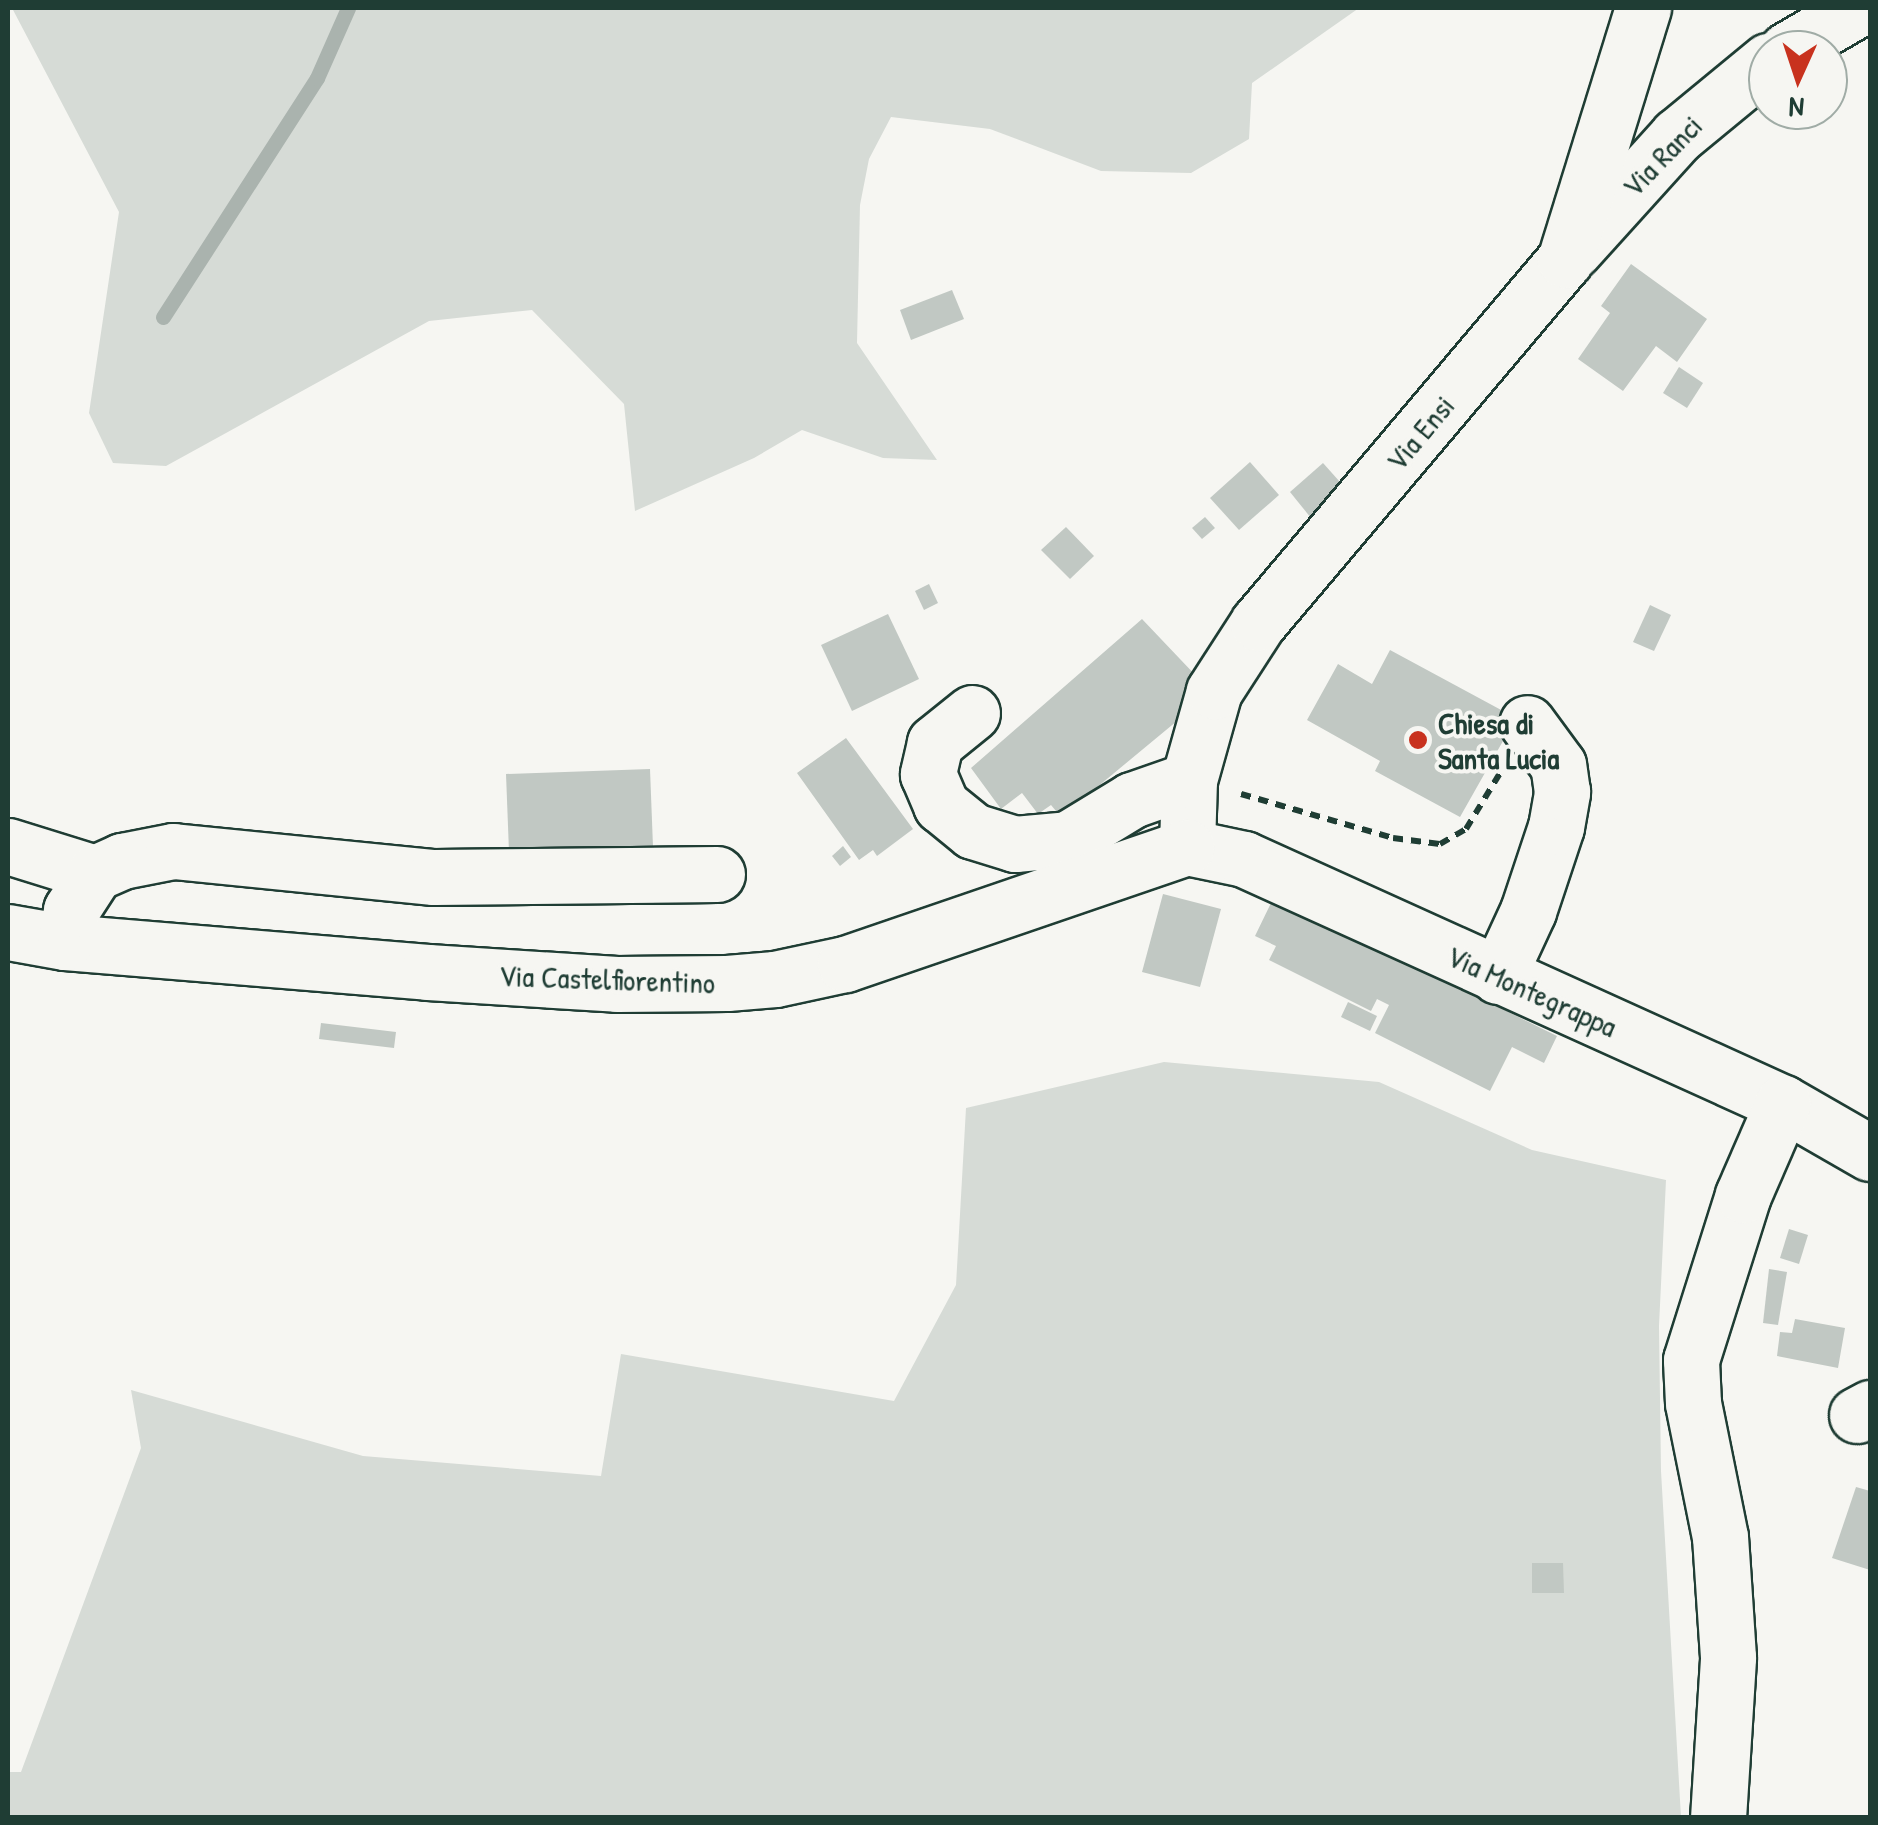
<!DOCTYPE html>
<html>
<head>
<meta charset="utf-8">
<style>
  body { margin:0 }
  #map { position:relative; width:1878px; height:1825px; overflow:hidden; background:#f6f6f2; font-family:"Patrick Hand",sans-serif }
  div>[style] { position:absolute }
  .green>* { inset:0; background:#d6dbd6 }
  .stream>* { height:15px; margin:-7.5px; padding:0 7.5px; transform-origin:7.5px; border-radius:7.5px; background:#aab3ae }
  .building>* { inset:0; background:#c1c8c3 }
  .path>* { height:6px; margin-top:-3px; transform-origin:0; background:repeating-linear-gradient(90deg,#1f3d34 0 10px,transparent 0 18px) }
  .roads { filter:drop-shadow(2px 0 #1f3d34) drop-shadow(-2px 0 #1f3d34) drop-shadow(0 2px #1f3d34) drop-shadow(0 -2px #1f3d34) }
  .minor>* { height:55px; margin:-27.5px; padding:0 27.5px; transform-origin:27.5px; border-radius:27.5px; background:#f6f6f2 }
  .dots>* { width:28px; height:28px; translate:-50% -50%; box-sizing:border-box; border:5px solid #f6f6f2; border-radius:50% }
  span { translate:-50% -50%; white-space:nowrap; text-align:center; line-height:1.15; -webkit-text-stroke:8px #f6f6f2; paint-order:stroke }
  .street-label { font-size:30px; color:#1f3d34 }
  .poi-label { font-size:30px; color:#1f3d34; font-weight:700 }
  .left { translate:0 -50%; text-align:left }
  .frame { position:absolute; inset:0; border:10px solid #1f3d34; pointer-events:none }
  .north { position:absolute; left:1748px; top:30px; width:100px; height:100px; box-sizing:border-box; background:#f6f6f2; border:2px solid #a0aca6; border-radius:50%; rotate:183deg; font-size:28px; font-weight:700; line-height:40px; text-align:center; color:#1f3d34 }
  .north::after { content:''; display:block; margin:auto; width:35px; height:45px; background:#c8321e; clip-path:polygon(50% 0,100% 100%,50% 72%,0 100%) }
</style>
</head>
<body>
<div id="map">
  <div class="green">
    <i style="clip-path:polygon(12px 8px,1359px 8px,1252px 83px,1249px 139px,1191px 173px,1101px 171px,990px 129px,891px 117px,869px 159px,860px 205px,857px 343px,937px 460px,883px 458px,802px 430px,754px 458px,635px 511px,624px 404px,532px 310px,429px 321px,166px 466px,113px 463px,89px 413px,119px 212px)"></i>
    <i style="clip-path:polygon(1164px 1062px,1379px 1082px,1532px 1150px,1666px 1180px,1659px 1326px,1661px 1471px,1681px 1817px,8px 1818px,8px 1772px,21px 1772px,141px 1448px,131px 1390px,363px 1456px,601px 1476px,621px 1354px,894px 1401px,956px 1285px,966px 1108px)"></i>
  </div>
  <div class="stream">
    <i style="left:163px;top:317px;width:284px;rotate:-57.2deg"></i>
    <i style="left:317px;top:78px;width:77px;rotate:-66.1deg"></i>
  </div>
  <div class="building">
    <i style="clip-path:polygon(1631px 264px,1707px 319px,1677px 362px,1656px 346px,1623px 391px,1578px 359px,1610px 313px,1601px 306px)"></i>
    <i style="clip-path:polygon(952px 290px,964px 319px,911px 340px,900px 310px)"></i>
    <i style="clip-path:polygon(1679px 367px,1703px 383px,1687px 408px,1663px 393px)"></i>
    <i style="clip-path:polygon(1250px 462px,1279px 495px,1239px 530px,1210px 498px)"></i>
    <i style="clip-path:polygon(1323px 463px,1340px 482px,1311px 518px,1290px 492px)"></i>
    <i style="clip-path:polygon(1205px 517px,1215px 528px,1202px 539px,1192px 528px)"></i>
    <i style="clip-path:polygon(1066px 527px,1094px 556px,1070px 579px,1041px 550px)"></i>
    <i style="clip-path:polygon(929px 584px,938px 603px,924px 610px,915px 591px)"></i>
    <i style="clip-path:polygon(1650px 605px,1671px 615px,1654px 651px,1633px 642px)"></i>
    <i style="clip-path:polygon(888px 614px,919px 679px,852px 711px,821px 645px)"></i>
    <i style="clip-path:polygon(1142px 619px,1199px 679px,1183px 716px,1061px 817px,1051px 805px,1038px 814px,1022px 793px,1001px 809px,971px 768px)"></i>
    <i style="clip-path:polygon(1390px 650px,1516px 718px,1460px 817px,1375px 771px,1380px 761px,1307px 720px,1338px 664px,1372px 684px)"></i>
    <i style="clip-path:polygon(846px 738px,913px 829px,877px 856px,873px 850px,859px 860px,797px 773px)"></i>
    <i style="clip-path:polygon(650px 769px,653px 847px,509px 852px,506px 774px)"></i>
    <i style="clip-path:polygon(843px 846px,851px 857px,840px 866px,832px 856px)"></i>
    <i style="clip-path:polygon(1163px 894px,1221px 909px,1200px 987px,1142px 972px)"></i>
    <i style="clip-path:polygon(1271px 903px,1305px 919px,1308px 913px,1557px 1036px,1544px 1063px,1512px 1047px,1490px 1091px,1375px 1033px,1389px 1005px,1377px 999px,1371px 1011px,1269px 960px,1276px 946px,1255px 936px)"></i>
    <i style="clip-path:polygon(1348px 1002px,1377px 1016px,1370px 1031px,1341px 1017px)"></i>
    <i style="clip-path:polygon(321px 1023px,396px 1032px,394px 1048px,319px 1039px)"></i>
    <i style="clip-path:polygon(1789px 1229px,1808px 1235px,1799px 1264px,1780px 1258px)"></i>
    <i style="clip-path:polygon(1769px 1269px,1787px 1272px,1778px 1325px,1763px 1323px)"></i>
    <i style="clip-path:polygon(1795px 1319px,1845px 1328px,1838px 1368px,1777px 1356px,1780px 1332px,1792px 1333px)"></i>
    <i style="clip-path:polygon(1856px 1487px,1870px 1491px,1870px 1570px,1832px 1558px)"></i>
    <i style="clip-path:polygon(1532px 1563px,1563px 1563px,1564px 1593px,1532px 1593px)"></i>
  </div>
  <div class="path">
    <i style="left:1241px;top:794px;width:158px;rotate:16.1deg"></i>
    <i style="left:1393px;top:838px;width:47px;rotate:7.3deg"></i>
    <i style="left:1440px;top:844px;width:30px;rotate:-30deg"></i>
    <i style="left:1466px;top:829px;width:66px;rotate:-58.7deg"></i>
  </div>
  <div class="roads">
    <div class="minor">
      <i style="left:1787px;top:50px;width:83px;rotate:-30.3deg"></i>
      <i style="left:1574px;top:250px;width:154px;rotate:-47.9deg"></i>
      <i style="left:1677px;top:136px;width:118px;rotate:-39.5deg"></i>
      <i style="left:972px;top:713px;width:48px;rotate:141deg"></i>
      <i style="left:935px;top:743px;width:32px;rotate:103deg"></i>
      <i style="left:928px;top:774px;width:34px;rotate:67deg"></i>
      <i style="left:941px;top:805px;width:41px;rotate:39.1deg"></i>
      <i style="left:973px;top:831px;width:44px;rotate:17.2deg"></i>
      <i style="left:1015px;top:844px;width:53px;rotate:-5.4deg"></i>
      <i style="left:1068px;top:839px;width:75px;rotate:-31.4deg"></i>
      <i style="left:1132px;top:800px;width:60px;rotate:-19.3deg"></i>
      <i style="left:8px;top:846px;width:91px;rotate:17.2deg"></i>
      <i style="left:1187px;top:847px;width:67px;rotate:-88.3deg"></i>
      <i style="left:1189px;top:780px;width:92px;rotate:-74.3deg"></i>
      <i style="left:1214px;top:691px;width:81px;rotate:-57.1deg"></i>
      <i style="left:1258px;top:623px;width:475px;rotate:-49.8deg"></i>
      <i style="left:1565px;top:260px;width:264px;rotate:-72.8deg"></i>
      <i style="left:1187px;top:847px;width:58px;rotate:11.9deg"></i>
      <i style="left:1244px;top:859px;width:592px;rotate:24.36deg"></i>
      <i style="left:1783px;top:1103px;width:100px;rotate:29.9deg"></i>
      <i style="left:8px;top:932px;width:58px;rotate:10deg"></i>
      <i style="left:65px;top:942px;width:364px;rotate:4.7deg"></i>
      <i style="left:428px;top:972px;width:189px;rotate:3.6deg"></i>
      <i style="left:617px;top:984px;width:110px;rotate:-0.5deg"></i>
      <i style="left:727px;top:983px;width:48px;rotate:-4.8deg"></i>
      <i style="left:775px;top:979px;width:72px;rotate:-12.1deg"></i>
      <i style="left:845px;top:964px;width:361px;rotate:-18.9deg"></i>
      <i style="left:65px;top:942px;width:33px;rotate:-79deg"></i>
      <i style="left:71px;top:910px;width:44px;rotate:-57deg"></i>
      <i style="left:95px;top:873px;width:30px;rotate:-24deg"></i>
      <i style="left:122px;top:861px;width:52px;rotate:-11.1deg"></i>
      <i style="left:173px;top:851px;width:262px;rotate:5.7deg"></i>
      <i style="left:434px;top:877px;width:283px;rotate:-0.6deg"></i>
      <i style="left:1498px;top:976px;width:72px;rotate:-65.2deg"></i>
      <i style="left:1528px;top:911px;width:89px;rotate:-71.6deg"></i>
      <i style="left:1556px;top:827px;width:36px;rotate:-80deg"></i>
      <i style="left:1562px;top:792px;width:27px;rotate:-98deg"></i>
      <i style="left:1558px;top:765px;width:52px;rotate:-126.4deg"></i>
      <i style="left:1857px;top:1415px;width:15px;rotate:-28deg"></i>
      <i style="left:1718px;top:1818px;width:161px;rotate:-86.4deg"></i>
      <i style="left:1728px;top:1657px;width:120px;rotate:-93.8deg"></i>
      <i style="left:1720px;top:1537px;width:137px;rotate:-101.4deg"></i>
      <i style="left:1693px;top:1403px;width:43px;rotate:-92.7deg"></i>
      <i style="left:1691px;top:1360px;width:173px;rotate:-72.5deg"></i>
      <i style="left:1743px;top:1195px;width:100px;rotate:-66.5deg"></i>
    </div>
  </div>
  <div class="dots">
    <i style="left:1418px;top:740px;background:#c8321e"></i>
  </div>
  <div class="street-label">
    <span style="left:1662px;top:156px;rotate:-46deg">Via Ranci</span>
    <span style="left:1420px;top:433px;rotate:-50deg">Via Ensi</span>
    <span style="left:607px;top:979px;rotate:2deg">Via Castelfiorentino</span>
    <span style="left:1532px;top:991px;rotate:24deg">Via Montegrappa</span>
  </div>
  <div class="poi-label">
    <span class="left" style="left:1438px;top:740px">Chiesa di<br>Santa Lucia</span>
  </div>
  <div class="frame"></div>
  <div class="north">N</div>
</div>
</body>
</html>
